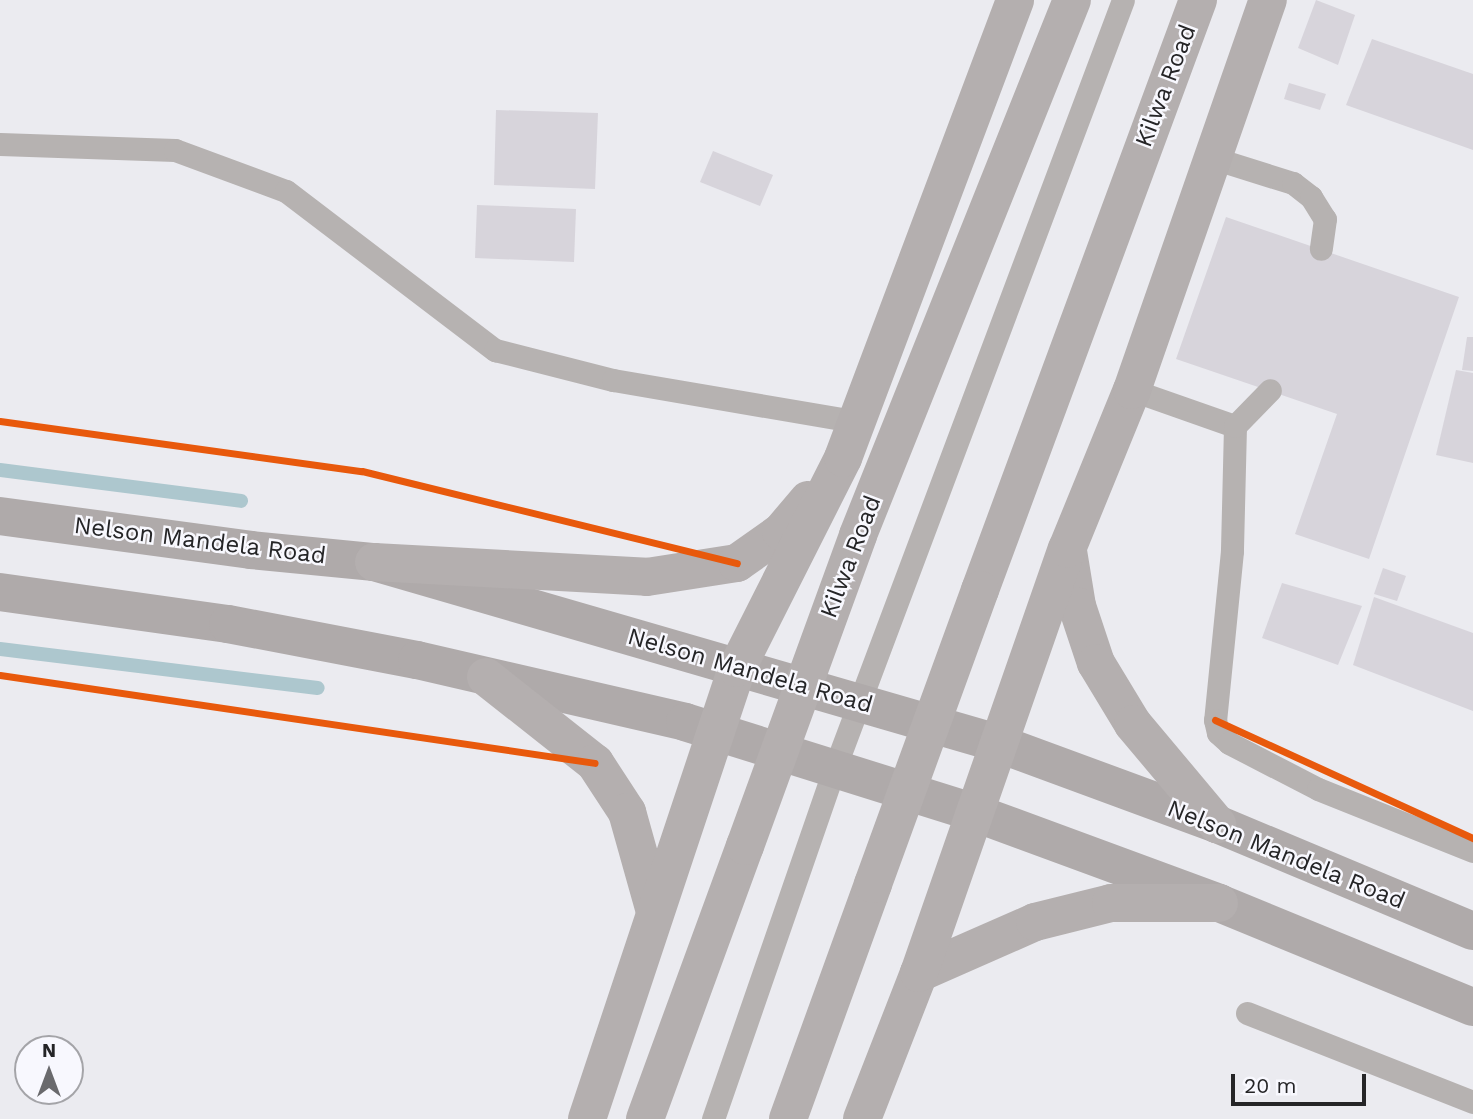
<!DOCTYPE html>
<html>
<head>
<meta charset="utf-8">
<style>
  body { margin:0 }
  #map { position:relative; width:1473px; height:1119px; overflow:hidden; background:#ebebf0; font-family:"Work Sans",sans-serif }
  div>[style] { position:absolute }
  .stream>* { height:14px; margin:-7px; padding:0 7px; transform-origin:7px; border-radius:7px; background:#adc7ce }
  .building>* { inset:0; background:#d7d4db }
  .lane>* { height:23px; margin:-11.5px; padding:0 11.5px; transform-origin:11.5px; border-radius:11.5px; background:#b6b2b1 }
  .primary>* { height:38px; margin:-19px; padding:0 19px; transform-origin:19px; border-radius:19px; background:#afaaaa }
  .highway>* { height:38px; margin:-19px; padding:0 19px; transform-origin:19px; border-radius:19px; background:#b4afaf }
  .highway-bridge>* { height:38px; margin:-19px; padding:0 19px; transform-origin:19px; border-radius:19px; background:#b4afaf }
  .cycleway>* { height:7px; margin:-3.5px; padding:0 3.5px; transform-origin:3.5px; border-radius:3.5px; background:#e8590c }
  span { translate:-50% -50%; white-space:nowrap; text-align:center; line-height:1.15; -webkit-text-stroke:5px #f8f8fe; paint-order:stroke }
  .street-label { font-size:24px; color:#252527 }
  .north { position:absolute; left:14px; top:1035px; width:70px; height:70px; box-sizing:border-box; background:#f8f8fe; border:2px solid #a4a4a8; border-radius:50%; rotate:0deg; font-size:19px; font-weight:700; line-height:28px; text-align:center; color:#252527 }
  .north::after { content:''; display:block; margin:auto; width:24px; height:32px; background:#6a6a6d; clip-path:polygon(50% 0,100% 100%,50% 72%,0 100%) }
  .scale { position:absolute; left:1231px; top:1074px; width:135px; height:32px; box-sizing:border-box; border:4px solid #252527; border-top:0; padding-left:9px; font-size:21px; line-height:24px; white-space:nowrap; color:#252527; -webkit-text-stroke:5px #f8f8fe; paint-order:stroke }
</style>
</head>
<body>
<div id="map">
  <div class="stream">
    <i style="left:0;top:470px;width:243px;rotate:7.3deg"></i>
    <i style="left:0;top:649px;width:320px;rotate:7deg"></i>
  </div>
  <div class="building">
    <i style="clip-path:polygon(1316px 0,1355px 15px,1338px 65px,1298px 48px)"></i>
    <i style="clip-path:polygon(1372px 39px,1473px 74px,1473px 150px,1346px 105px)"></i>
    <i style="clip-path:polygon(1289px 83px,1326px 94px,1320px 110px,1284px 99px)"></i>
    <i style="clip-path:polygon(496px 110px,598px 113px,595px 189px,494px 185px)"></i>
    <i style="clip-path:polygon(713px 151px,773px 175px,760px 206px,700px 182px)"></i>
    <i style="clip-path:polygon(477px 205px,576px 209px,574px 262px,475px 258px)"></i>
    <i style="clip-path:polygon(1226px 217px,1459px 297px,1369px 559px,1295px 534px,1337px 414px,1176px 359px)"></i>
    <i style="clip-path:polygon(1467px 337px,1473px 337px,1473px 371px,1462px 370px)"></i>
    <i style="clip-path:polygon(1456px 370px,1473px 373px,1473px 463px,1436px 455px)"></i>
    <i style="clip-path:polygon(1383px 568px,1406px 576px,1397px 601px,1374px 594px)"></i>
    <i style="clip-path:polygon(1282px 583px,1362px 606px,1338px 665px,1262px 638px)"></i>
    <i style="clip-path:polygon(1374px 597px,1473px 633px,1473px 711px,1353px 665px)"></i>
  </div>
  <div class="lane">
    <i style="left:0;top:144px;width:175px;rotate:2deg"></i>
    <i style="left:175px;top:150px;width:118px;rotate:20.3deg"></i>
    <i style="left:286px;top:191px;width:263px;rotate:37.3deg"></i>
    <i style="left:495px;top:350px;width:122px;rotate:14.3deg"></i>
    <i style="left:613px;top:380px;width:249px;rotate:9.7deg"></i>
    <i style="left:1213px;top:158px;width:84px;rotate:17.4deg"></i>
    <i style="left:1293px;top:183px;width:23px;rotate:38deg"></i>
    <i style="left:1311px;top:197px;width:26px;rotate:58deg"></i>
    <i style="left:1325px;top:219px;width:30px;rotate:98deg"></i>
    <i style="left:1132px;top:390px;width:109px;rotate:19.3deg"></i>
    <i style="left:1235px;top:426px;width:125px;rotate:91.4deg"></i>
    <i style="left:1232px;top:551px;width:170px;rotate:95.7deg"></i>
    <i style="left:1215px;top:720px;width:13px;rotate:77deg"></i>
    <i style="left:1218px;top:733px;width:15px;rotate:42deg"></i>
    <i style="left:1229px;top:743px;width:100px;rotate:27.3deg"></i>
    <i style="left:1318px;top:789px;width:167px;rotate:21.8deg"></i>
    <i style="left:1235px;top:426px;width:50px;rotate:-45.8deg"></i>
    <i style="left:1247px;top:1013px;width:243px;rotate:21.5deg"></i>
    <i style="left:713px;top:1119px;width:369px;rotate:-70.9deg"></i>
    <i style="left:834px;top:770px;width:822px;rotate:-69.43deg"></i>
  </div>
  <div class="primary">
    <i style="left:0;top:516px;width:253px;rotate:7.7deg"></i>
    <i style="left:251px;top:550px;width:124px;rotate:5.6deg"></i>
    <i style="left:374px;top:562px;width:649px;rotate:16.2deg"></i>
    <i style="left:997px;top:743px;width:234px;rotate:20.2deg"></i>
    <i style="left:1217px;top:824px;width:277px;rotate:22.7deg"></i>
    <i style="left:0;top:592px;width:230px;rotate:8deg"></i>
    <i style="left:228px;top:624px;width:192px;rotate:10.8deg"></i>
    <i style="left:417px;top:660px;width:275px;rotate:13deg"></i>
    <i style="left:685px;top:722px;width:304px;rotate:17.4deg"></i>
    <i style="left:975px;top:813px;width:260px;rotate:20.2deg"></i>
    <i style="left:1219px;top:903px;width:274px;rotate:22.3deg"></i>
  </div>
  <div class="highway">
    <i style="left:858px;top:535px;width:576px;rotate:-68.2deg"></i>
    <i style="left:1068px;top:551px;width:56px;rotate:80.7deg"></i>
    <i style="left:1077px;top:606px;width:60px;rotate:71.6deg"></i>
    <i style="left:1096px;top:663px;width:71px;rotate:58.8deg"></i>
    <i style="left:1133px;top:724px;width:131px;rotate:50deg"></i>
    <i style="left:374px;top:562px;width:273px;rotate:3.1deg"></i>
    <i style="left:647px;top:577px;width:91px;rotate:-8.8deg"></i>
    <i style="left:737px;top:563px;width:54px;rotate:-35.2deg"></i>
    <i style="left:781px;top:532px;width:42px;rotate:-49.8deg"></i>
    <i style="left:980px;top:590px;width:629px;rotate:-69.72deg"></i>
    <i style="left:486px;top:677px;width:139px;rotate:38.3deg"></i>
    <i style="left:595px;top:763px;width:59px;rotate:56.9deg"></i>
    <i style="left:627px;top:812px;width:100px;rotate:74.3deg"></i>
    <i style="left:919px;top:973px;width:127px;rotate:-23.7deg"></i>
    <i style="left:1035px;top:922px;width:78px;rotate:-14deg"></i>
    <i style="left:1111px;top:903px;width:108px"></i>
    <i style="left:587px;top:1119px;width:475px;rotate:-71.6deg"></i>
    <i style="left:737px;top:668px;width:235px;rotate:-63.2deg"></i>
    <i style="left:843px;top:458px;width:489px;rotate:-69.4deg"></i>
    <i style="left:645px;top:1119px;width:291px;rotate:-69.9deg"></i>
    <i style="left:788px;top:1119px;width:250px;rotate:-70.1deg"></i>
    <i style="left:862px;top:1119px;width:157px;rotate:-68.7deg"></i>
    <i style="left:919px;top:973px;width:449px;rotate:-70.8deg"></i>
    <i style="left:1067px;top:549px;width:172px;rotate:-67.8deg"></i>
    <i style="left:1132px;top:390px;width:413px;rotate:-70.8deg"></i>
  </div>
  <div class="highway-bridge">
    <i style="left:745px;top:846px;width:331px;rotate:-70deg"></i>
    <i style="left:873px;top:884px;width:313px;rotate:-70deg"></i>
  </div>
  <div class="cycleway">
    <i style="left:0;top:421px;width:365px;rotate:7.9deg"></i>
    <i style="left:362px;top:471px;width:386px;rotate:13.8deg"></i>
    <i style="left:0;top:675px;width:601px;rotate:8.41deg"></i>
    <i style="left:1215px;top:720px;width:284px;rotate:24.6deg"></i>
  </div>
  <div class="street-label">
    <span style="left:1166px;top:86px;rotate:-69deg">Kilwa Road</span>
    <span style="left:200px;top:541px;rotate:7deg">Nelson Mandela Road</span>
    <span style="left:851px;top:557px;rotate:-69deg">Kilwa Road</span>
    <span style="left:750px;top:671px;rotate:16deg">Nelson Mandela Road</span>
    <span style="left:1286px;top:855px;rotate:22deg">Nelson Mandela Road</span>
  </div>
  <div class="north">N</div>
  <div class="scale">20 m</div>
</div>
</body>
</html>
